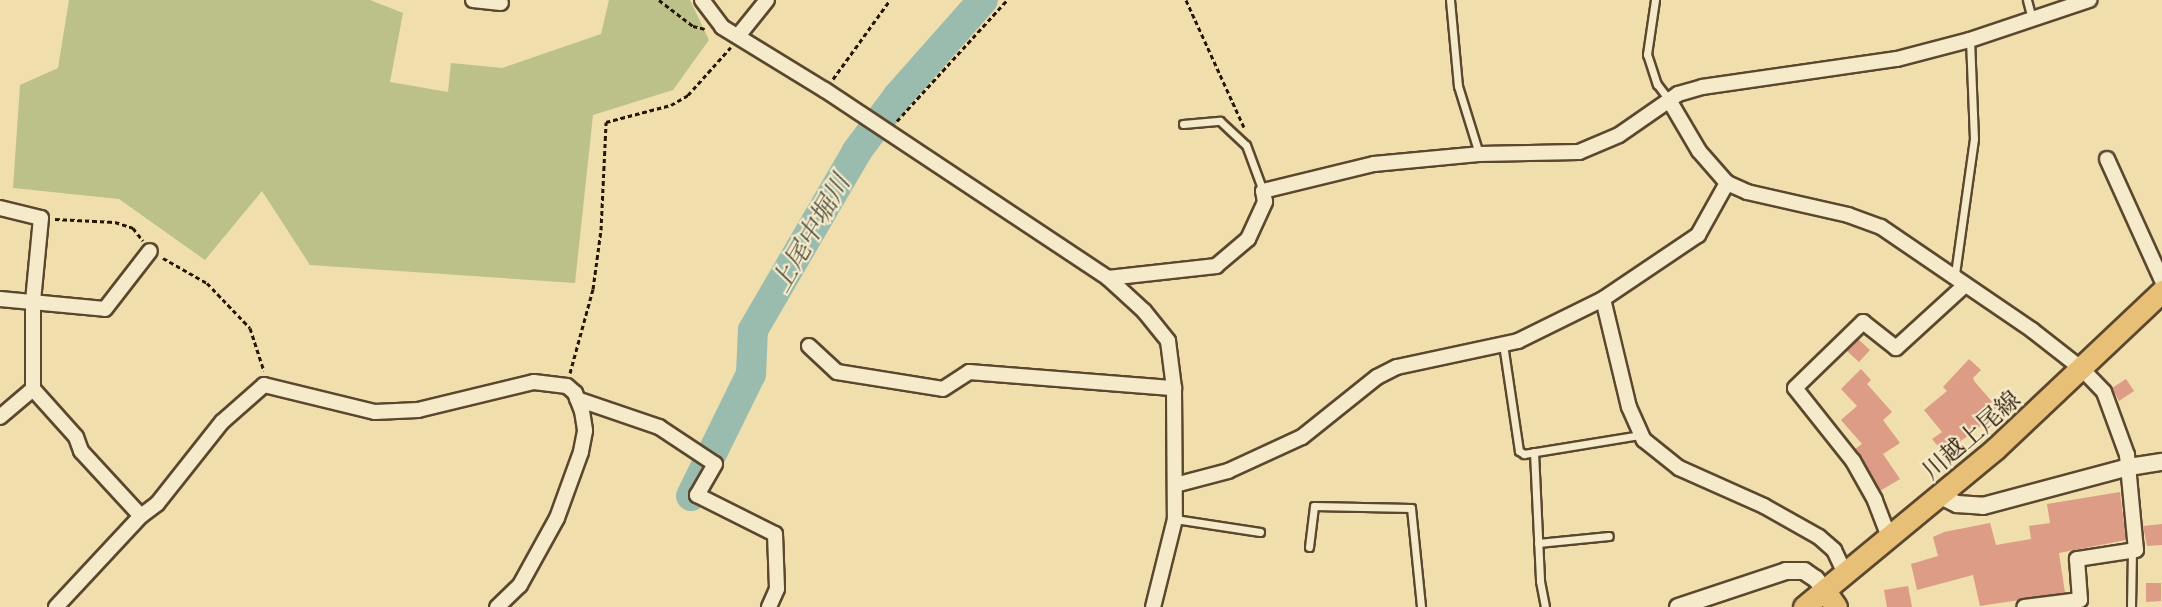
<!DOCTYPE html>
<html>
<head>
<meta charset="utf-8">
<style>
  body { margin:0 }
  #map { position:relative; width:2162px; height:607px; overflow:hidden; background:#f0dead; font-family:"Gentium Book Plus","Noto Serif JP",serif }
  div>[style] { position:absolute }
  .green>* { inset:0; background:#bbc189 }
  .river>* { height:30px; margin:-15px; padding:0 15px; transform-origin:15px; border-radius:15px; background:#9abcae }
  .building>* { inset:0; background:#dd9c85 }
  .path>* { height:3px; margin-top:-1.5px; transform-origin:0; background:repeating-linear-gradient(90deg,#291504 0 4.5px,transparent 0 7.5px) }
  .roads { filter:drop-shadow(2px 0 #5b472e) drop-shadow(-2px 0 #5b472e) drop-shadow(0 2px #5b472e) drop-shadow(0 -2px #5b472e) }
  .service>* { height:7px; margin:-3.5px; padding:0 3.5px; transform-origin:3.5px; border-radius:3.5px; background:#f5eaca }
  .minor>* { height:14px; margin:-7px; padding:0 7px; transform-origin:7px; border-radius:7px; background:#f5eaca }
  .tertiary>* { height:16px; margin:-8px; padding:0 8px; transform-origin:8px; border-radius:8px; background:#f5eaca }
  .primary>* { height:21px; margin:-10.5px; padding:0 10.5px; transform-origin:10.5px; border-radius:10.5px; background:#e8bf76 }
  span { translate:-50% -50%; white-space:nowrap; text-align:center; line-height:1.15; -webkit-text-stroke:4.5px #f5eaca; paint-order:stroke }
  .street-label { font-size:24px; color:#291504 }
  .water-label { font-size:26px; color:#514f40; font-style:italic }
</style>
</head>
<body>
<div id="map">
  <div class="green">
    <i style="clip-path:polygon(69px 0,370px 0,403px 13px,390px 82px,448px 92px,451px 63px,502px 68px,601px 34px,609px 0,690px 0,709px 40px,673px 90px,593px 115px,575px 283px,310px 265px,262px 191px,205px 260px,119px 199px,13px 188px,20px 85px,58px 68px)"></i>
  </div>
  <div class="river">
    <i style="left:691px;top:496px;width:136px;rotate:-63.8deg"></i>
    <i style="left:751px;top:374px;width:44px;rotate:-87.4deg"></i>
    <i style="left:753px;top:330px;width:207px;rotate:-59.8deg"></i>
    <i style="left:857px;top:151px;width:69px;rotate:-53.3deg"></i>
    <i style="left:898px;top:96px;width:128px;rotate:-48.5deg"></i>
  </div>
  <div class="building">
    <i style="clip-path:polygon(1858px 339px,1870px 350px,1859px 362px,1847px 351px)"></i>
    <i style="clip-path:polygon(1969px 359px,1981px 370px,1973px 378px,1975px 382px,2000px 411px,1944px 454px,1932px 439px,1942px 432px,1924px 410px,1947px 391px,1943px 387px)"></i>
    <i style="clip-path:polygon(1861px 369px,1871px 380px,1867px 384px,1892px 412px,1883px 420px,1900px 443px,1883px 454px,1900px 479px,1880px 491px,1855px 449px,1862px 444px,1841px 420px,1857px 406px,1841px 389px)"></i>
    <i style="clip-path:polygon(2126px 379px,2134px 391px,2119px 401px,2112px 388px)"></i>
    <i style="clip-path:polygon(2120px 492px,2126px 540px,2059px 553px,2065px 593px,1980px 606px,1973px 575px,1917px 590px,1911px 564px,1938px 556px,1933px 537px,1944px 532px,1990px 523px,1996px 545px,2031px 539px,2029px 526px,2050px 523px,2047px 504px)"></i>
    <i style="clip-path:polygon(2162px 524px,2162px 545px,2147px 546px,2143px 526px)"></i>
    <i style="clip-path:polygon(2146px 583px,2161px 583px,2161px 601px,2146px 602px)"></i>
    <i style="clip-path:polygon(1908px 586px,1912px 607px,1887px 607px,1884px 590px)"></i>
  </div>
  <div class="path">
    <i style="left:659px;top:0;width:43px;rotate:37.4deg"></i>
    <i style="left:693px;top:26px;width:12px;rotate:14deg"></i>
    <i style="left:1186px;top:0;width:140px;rotate:65.5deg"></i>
    <i style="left:833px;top:79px;width:97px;rotate:-54.2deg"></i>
    <i style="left:897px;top:121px;width:164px;rotate:-47.7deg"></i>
    <i style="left:55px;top:219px;width:60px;rotate:2.9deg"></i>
    <i style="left:115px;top:222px;width:19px;rotate:18deg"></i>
    <i style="left:133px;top:228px;width:16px;rotate:52deg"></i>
    <i style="left:163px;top:258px;width:51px;rotate:29.6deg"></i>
    <i style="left:207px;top:283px;width:62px;rotate:46.3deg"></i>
    <i style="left:250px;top:328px;width:45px;rotate:72deg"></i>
    <i style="left:570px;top:373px;width:87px;rotate:-74.7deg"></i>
    <i style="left:593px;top:289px;width:60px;rotate:-82.3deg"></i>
    <i style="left:601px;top:230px;width:108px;rotate:-87.3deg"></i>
    <i style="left:606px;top:122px;width:67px;rotate:-14.7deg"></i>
    <i style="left:671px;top:105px;width:20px;rotate:-30deg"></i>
    <i style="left:688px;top:95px;width:64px;rotate:-48.1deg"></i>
  </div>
  <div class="roads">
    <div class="service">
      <i style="left:1450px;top:0;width:86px;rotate:84.7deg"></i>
      <i style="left:1458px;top:86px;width:71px;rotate:72.8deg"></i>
      <i style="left:1655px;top:0;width:55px;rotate:98.4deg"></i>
      <i style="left:1647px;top:54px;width:32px;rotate:72deg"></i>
      <i style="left:1657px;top:84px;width:20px;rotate:53deg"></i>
      <i style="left:2027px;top:0;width:20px;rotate:75deg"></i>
      <i style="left:1183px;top:124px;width:37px;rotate:-5deg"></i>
      <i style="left:1220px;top:121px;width:35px;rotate:43deg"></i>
      <i style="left:1246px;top:145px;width:49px;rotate:69.7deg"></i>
      <i style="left:1955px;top:274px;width:136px;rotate:-82deg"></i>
      <i style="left:1974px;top:139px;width:99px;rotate:-92.3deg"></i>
      <i style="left:1503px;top:344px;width:108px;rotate:81.5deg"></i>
      <i style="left:1519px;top:451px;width:6px;rotate:31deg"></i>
      <i style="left:1524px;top:454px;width:118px;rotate:-9.3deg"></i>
      <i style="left:1534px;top:452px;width:129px;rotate:87.3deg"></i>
      <i style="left:1540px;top:581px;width:26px;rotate:79deg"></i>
      <i style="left:1175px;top:519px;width:86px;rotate:8.7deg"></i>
      <i style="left:1538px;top:543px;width:71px;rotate:-5.6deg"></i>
      <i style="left:1309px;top:547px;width:41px;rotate:-83deg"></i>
      <i style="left:1314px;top:506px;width:97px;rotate:1.2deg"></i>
      <i style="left:1411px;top:508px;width:100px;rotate:84.2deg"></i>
      <i style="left:2131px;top:607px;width:56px;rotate:-89deg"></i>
    </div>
    <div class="minor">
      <i style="left:473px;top:0;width:28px;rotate:6deg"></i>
      <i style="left:702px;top:0;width:34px;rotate:53deg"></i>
      <i style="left:722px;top:27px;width:121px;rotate:31.5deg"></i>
      <i style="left:825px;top:90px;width:340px;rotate:33.6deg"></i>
      <i style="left:1108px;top:278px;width:49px;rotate:42.5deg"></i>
      <i style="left:1144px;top:311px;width:38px;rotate:51deg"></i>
      <i style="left:1168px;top:341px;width:47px;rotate:82.7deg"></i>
      <i style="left:1174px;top:388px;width:131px;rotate:89.6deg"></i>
      <i style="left:1175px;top:519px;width:91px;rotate:104deg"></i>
      <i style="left:738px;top:36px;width:46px;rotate:-51.1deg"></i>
      <i style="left:1669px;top:100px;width:59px;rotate:59.5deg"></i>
      <i style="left:1699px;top:151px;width:43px;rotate:48.8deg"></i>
      <i style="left:1727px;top:183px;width:22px;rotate:24deg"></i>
      <i style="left:1747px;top:192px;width:104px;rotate:12.8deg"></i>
      <i style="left:1848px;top:215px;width:35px;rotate:20deg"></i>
      <i style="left:1881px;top:227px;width:183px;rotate:34.3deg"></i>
      <i style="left:2032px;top:330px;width:65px;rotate:38.1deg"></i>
      <i style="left:2083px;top:370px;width:30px;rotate:46deg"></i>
      <i style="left:2104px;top:392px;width:67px;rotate:69.9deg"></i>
      <i style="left:2127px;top:455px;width:95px;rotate:84.6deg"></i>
      <i style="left:2136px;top:550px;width:60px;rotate:171.3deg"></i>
      <i style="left:2077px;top:559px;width:41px;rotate:85.8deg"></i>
      <i style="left:2080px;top:600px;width:56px;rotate:172.9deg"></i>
      <i style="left:2107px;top:159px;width:133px;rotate:65.6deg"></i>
      <i style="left:0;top:208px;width:42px;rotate:13.7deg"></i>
      <i style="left:41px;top:218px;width:83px;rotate:95.5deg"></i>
      <i style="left:33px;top:301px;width:88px;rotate:90deg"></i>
      <i style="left:33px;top:389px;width:64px;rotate:48.1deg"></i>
      <i style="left:76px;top:437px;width:15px;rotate:70deg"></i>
      <i style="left:81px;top:451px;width:88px;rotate:47.3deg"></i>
      <i style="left:1108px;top:278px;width:109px;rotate:-6.3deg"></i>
      <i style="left:1216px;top:266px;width:42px;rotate:-40.2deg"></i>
      <i style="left:1248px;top:239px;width:41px;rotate:-65.3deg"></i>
      <i style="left:1265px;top:202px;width:11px;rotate:-100deg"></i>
      <i style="left:1263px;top:191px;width:114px;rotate:-13.7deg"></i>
      <i style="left:1374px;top:164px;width:105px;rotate:-5.4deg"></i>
      <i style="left:1479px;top:154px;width:100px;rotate:-1.1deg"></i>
      <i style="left:1579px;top:152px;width:43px;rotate:-23deg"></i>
      <i style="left:1619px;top:135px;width:72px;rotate:-34.8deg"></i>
      <i style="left:1678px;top:94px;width:25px;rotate:-16deg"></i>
      <i style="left:1702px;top:87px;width:197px;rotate:-8.2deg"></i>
      <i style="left:1897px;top:59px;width:75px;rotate:-14.6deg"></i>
      <i style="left:1970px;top:40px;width:126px;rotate:-18.6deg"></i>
      <i style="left:0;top:299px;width:105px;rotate:5.4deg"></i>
      <i style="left:105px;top:309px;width:73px;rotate:-52.2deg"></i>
      <i style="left:1603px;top:299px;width:111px;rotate:76.5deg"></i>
      <i style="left:1629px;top:407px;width:36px;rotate:66deg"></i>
      <i style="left:1644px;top:440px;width:45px;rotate:38.7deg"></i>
      <i style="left:1679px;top:468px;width:93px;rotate:24.1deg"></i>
      <i style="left:1764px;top:506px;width:63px;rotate:29.4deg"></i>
      <i style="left:1819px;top:537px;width:20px;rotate:41deg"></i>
      <i style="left:1834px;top:550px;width:26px;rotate:65deg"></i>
      <i style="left:809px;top:346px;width:38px;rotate:43deg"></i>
      <i style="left:837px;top:372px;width:107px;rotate:9.1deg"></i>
      <i style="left:943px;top:389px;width:31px;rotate:-33deg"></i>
      <i style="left:969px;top:372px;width:206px;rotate:4.5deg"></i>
      <i style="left:577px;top:399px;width:87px;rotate:18.9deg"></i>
      <i style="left:659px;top:427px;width:67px;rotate:33.5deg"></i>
      <i style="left:715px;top:464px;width:36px;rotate:120deg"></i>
      <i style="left:697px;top:495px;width:87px;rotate:26.6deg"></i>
      <i style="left:775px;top:534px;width:55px;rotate:87.9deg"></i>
      <i style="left:777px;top:589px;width:20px;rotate:114deg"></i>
      <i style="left:0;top:417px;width:43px;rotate:-40.3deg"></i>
      <i style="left:1175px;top:485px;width:55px;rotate:-14.8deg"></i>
      <i style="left:1228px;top:471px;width:81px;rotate:-24.7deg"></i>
      <i style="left:1302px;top:437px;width:96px;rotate:-38.7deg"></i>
      <i style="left:1377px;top:377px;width:22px;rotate:-27deg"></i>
      <i style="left:1397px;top:367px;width:124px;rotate:-12.1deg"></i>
      <i style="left:1518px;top:341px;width:95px;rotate:-26.3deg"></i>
      <i style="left:1603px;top:299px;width:115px;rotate:-34deg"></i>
      <i style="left:1698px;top:235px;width:60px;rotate:-60.9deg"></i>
      <i style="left:1889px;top:537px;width:40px;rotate:-111deg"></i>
      <i style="left:1875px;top:500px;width:45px;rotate:-119.4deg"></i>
      <i style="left:1853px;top:461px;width:93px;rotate:-128.5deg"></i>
      <i style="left:1795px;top:388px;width:95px;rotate:-44.1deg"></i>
      <i style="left:1863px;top:322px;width:42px;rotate:38.2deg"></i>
      <i style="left:1896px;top:348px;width:93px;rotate:-42.4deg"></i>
      <i style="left:56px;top:607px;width:125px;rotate:-47deg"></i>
      <i style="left:141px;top:516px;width:20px;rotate:-37deg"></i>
      <i style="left:157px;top:504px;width:105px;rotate:-51.6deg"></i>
      <i style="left:222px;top:422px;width:56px;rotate:-41.4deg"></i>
      <i style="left:264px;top:385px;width:114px;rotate:13.7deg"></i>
      <i style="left:375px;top:412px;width:43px;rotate:-2.7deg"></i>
      <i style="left:418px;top:410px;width:119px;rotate:-13.6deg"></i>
      <i style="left:534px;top:382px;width:33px;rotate:7deg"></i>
      <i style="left:567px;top:386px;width:11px;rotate:41deg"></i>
      <i style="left:575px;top:393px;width:19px;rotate:69deg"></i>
      <i style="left:582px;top:411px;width:20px;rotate:81deg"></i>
      <i style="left:585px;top:431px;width:21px;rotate:101deg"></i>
      <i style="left:581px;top:452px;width:70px;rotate:110deg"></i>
      <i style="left:557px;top:518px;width:77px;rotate:118.9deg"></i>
      <i style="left:520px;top:585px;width:32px;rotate:136deg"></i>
    </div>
    <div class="tertiary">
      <i style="left:1941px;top:496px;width:18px;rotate:27deg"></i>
      <i style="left:1957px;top:504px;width:26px;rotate:4deg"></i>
      <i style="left:1983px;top:506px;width:151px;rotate:-15deg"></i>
      <i style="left:2129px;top:467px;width:33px;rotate:-9deg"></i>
      <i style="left:1678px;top:607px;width:114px;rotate:-18.4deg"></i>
      <i style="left:1786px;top:571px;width:18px"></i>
      <i style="left:1804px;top:571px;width:14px;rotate:34deg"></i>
      <i style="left:1816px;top:579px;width:15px;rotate:53deg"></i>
    </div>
    <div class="primary">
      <i style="left:1825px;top:591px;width:19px;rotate:55deg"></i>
      <i style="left:1804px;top:607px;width:248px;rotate:-39.6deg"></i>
      <i style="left:1995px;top:449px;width:230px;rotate:-43.4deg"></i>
    </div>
  </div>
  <div class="street-label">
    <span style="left:1971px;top:435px;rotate:-41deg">川越上尾線</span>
  </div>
  <div class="water-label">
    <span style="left:810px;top:233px;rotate:-60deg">上尾中堀川</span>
  </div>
</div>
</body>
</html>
